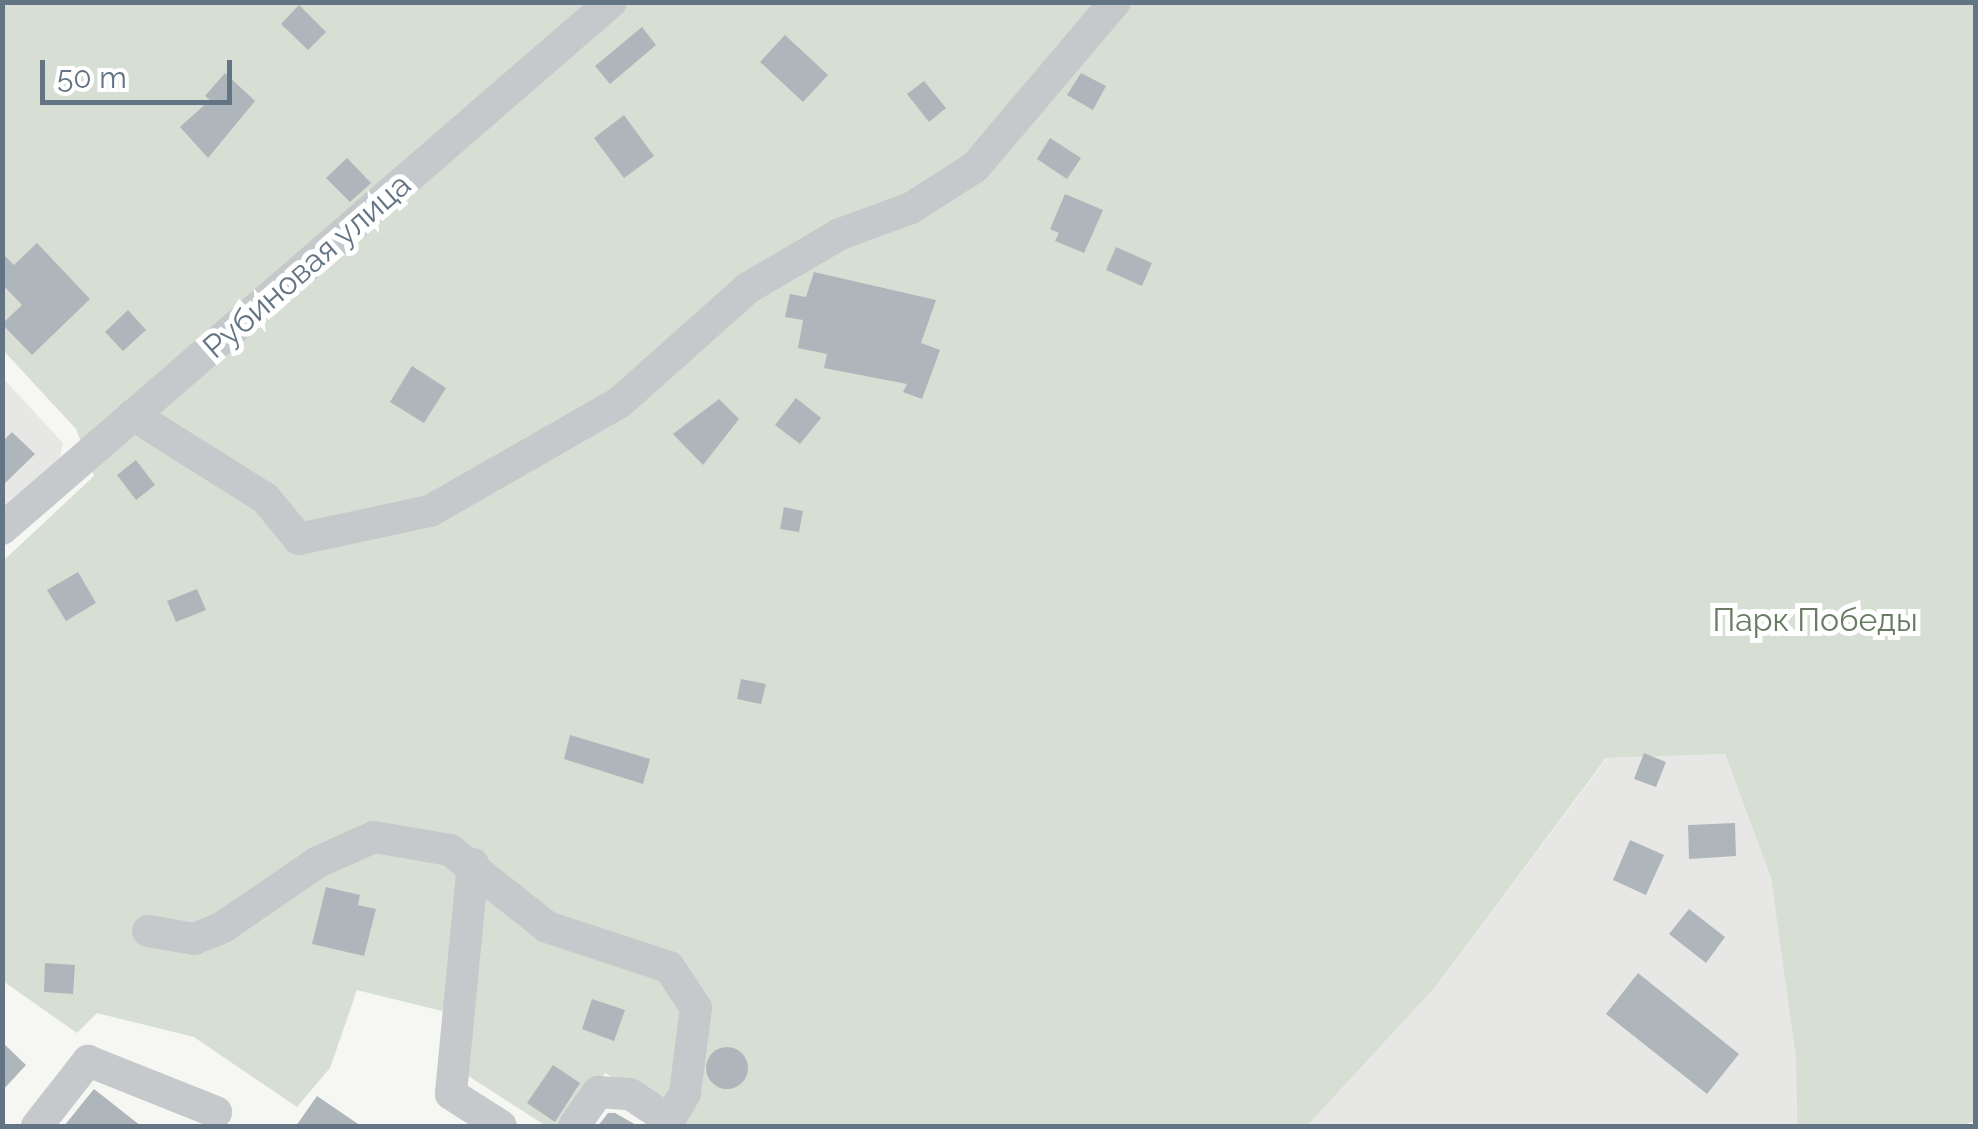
<!DOCTYPE html>
<html>
<head>
<meta charset="utf-8">
<style>
  body { margin:0 }
  #map { position:relative; width:1978px; height:1129px; overflow:hidden; background:#f6f6f2; font-family:Raleway,sans-serif }
  div>[style] { position:absolute }
  .built>* { inset:0; background:#e7e8e6 }
  .green>* { inset:0; background:#d7ded3 }
  .building>* { inset:0; background:#afb6bb }
  .round { border-radius:50% }
  .minor>* { height:32px; margin:-16px; padding:0 16px; transform-origin:16px; border-radius:16px; background:#c5c9cc }
  span { translate:-50% -50%; white-space:nowrap; text-align:center; line-height:1.15; -webkit-text-stroke:10px #fff; paint-order:stroke }
  .street-label { font-size:32px; color:#637585 }
  .park-label { font-size:32px; color:#677c62 }
  .frame { position:absolute; inset:0; border:5px solid #637585; pointer-events:none }
  .scale { position:absolute; left:40px; top:60px; width:192px; height:45px; box-sizing:border-box; border:5px solid #637585; border-top:0; padding-left:12px; font-size:30px; line-height:35px; white-space:nowrap; color:#637585; -webkit-text-stroke:8px #fff; paint-order:stroke }
</style>
</head>
<body>
<div id="map">
  <div class="built">
    <i style="clip-path:polygon(3px 378px,63px 443px,60px 458px,3px 512px)"></i>
    <i style="clip-path:polygon(1725px 754px,1771px 878px,1796px 1059px,1797px 1126px,1307px 1126px,1436px 986px,1607px 758px)"></i>
  </div>
  <div class="green">
    <i style="clip-path:polygon(2px 3px,1975px 3px,1975px 1121px,1960px 1126px,1797px 1126px,1796px 1059px,1771px 878px,1725px 754px,1606px 758px,1436px 986px,1307px 1126px,682px 1126px,700px 1003px,554px 921px,474px 853px,450px 1013px,357px 990px,330px 1068px,297px 1107px,194px 1037px,97px 1013px,77px 1033px,3px 981px,3px 561px,94px 476px,76px 429px,3px 350px)"></i>
    <i style="clip-path:polygon(482px 887px,661px 973px,688px 1014px,671px 1099px,662px 1104px,605px 1073px,568px 1126px,546px 1126px,462px 1072px)"></i>
  </div>
  <div class="building">
    <i style="clip-path:polygon(299px 5px,326px 32px,308px 50px,281px 24px)"></i>
    <i style="clip-path:polygon(642px 27px,656px 45px,610px 84px,595px 66px)"></i>
    <i style="clip-path:polygon(785px 35px,828px 75px,803px 102px,760px 62px)"></i>
    <i style="clip-path:polygon(225px 73px,255px 101px,208px 158px,180px 127px,210px 100px,205px 96px)"></i>
    <i style="clip-path:polygon(1081px 73px,1106px 86px,1093px 110px,1067px 95px)"></i>
    <i style="clip-path:polygon(924px 81px,946px 108px,929px 122px,907px 94px)"></i>
    <i style="clip-path:polygon(624px 115px,654px 156px,624px 178px,594px 138px)"></i>
    <i style="clip-path:polygon(1050px 138px,1081px 158px,1067px 179px,1037px 159px)"></i>
    <i style="clip-path:polygon(347px 158px,371px 183px,350px 202px,326px 178px)"></i>
    <i style="clip-path:polygon(1065px 194px,1103px 210px,1084px 253px,1055px 241px,1059px 233px,1050px 229px)"></i>
    <i style="clip-path:polygon(37px 243px,90px 299px,32px 355px,2px 324px,22px 305px,2px 284px,2px 253px,14px 265px)"></i>
    <i style="clip-path:polygon(1116px 247px,1152px 263px,1142px 286px,1106px 270px)"></i>
    <i style="clip-path:polygon(814px 272px,936px 300px,921px 343px,940px 350px,922px 399px,903px 392px,907px 384px,824px 368px,827px 354px,798px 348px,803px 320px,785px 317px,790px 294px,806px 297px)"></i>
    <i style="clip-path:polygon(128px 310px,146px 330px,123px 351px,105px 332px)"></i>
    <i style="clip-path:polygon(412px 366px,446px 388px,424px 423px,390px 402px)"></i>
    <i style="clip-path:polygon(796px 398px,821px 418px,800px 444px,775px 425px)"></i>
    <i style="clip-path:polygon(719px 399px,739px 419px,703px 465px,673px 434px)"></i>
    <i style="clip-path:polygon(12px 432px,35px 454px,2px 486px,2px 442px)"></i>
    <i style="clip-path:polygon(136px 460px,155px 485px,136px 500px,117px 475px)"></i>
    <i style="clip-path:polygon(784px 507px,803px 511px,799px 532px,780px 529px)"></i>
    <i style="clip-path:polygon(78px 572px,96px 603px,66px 621px,47px 590px)"></i>
    <i style="clip-path:polygon(197px 589px,206px 610px,176px 622px,167px 601px)"></i>
    <i style="clip-path:polygon(741px 679px,766px 684px,761px 704px,737px 699px)"></i>
    <i style="clip-path:polygon(570px 735px,650px 759px,643px 784px,564px 759px)"></i>
    <i style="clip-path:polygon(1644px 753px,1666px 762px,1656px 787px,1634px 779px)"></i>
    <i style="clip-path:polygon(1735px 823px,1736px 856px,1689px 859px,1688px 825px)"></i>
    <i style="clip-path:polygon(1630px 840px,1664px 855px,1646px 895px,1613px 880px)"></i>
    <i style="clip-path:polygon(326px 887px,360px 895px,358px 905px,376px 909px,364px 956px,312px 944px)"></i>
    <i style="clip-path:polygon(1689px 909px,1725px 937px,1706px 963px,1669px 934px)"></i>
    <i style="clip-path:polygon(45px 963px,75px 965px,73px 994px,44px 992px)"></i>
    <i style="clip-path:polygon(1638px 973px,1739px 1054px,1707px 1094px,1606px 1014px)"></i>
    <i style="clip-path:polygon(592px 999px,625px 1010px,614px 1041px,582px 1029px)"></i>
    <i style="clip-path:polygon(2px 1042px,26px 1065px,2px 1091px)"></i>
    <i class="round" style="left:706px;top:1047px;width:42px;height:42px"></i>
    <i style="clip-path:polygon(553px 1065px,580px 1083px,555px 1122px,527px 1103px)"></i>
    <i style="clip-path:polygon(94px 1089px,141px 1126px,64px 1126px)"></i>
    <i style="clip-path:polygon(317px 1096px,361px 1126px,296px 1126px)"></i>
    <i style="clip-path:polygon(608px 1113px,615px 1113px,638px 1126px,598px 1126px)"></i>
  </div>
  <div class="minor">
    <i style="left:133px;top:415px;width:156px;rotate:32.2deg"></i>
    <i style="left:265px;top:498px;width:53px;rotate:50.3deg"></i>
    <i style="left:299px;top:539px;width:134px;rotate:-12.1deg"></i>
    <i style="left:430px;top:511px;width:219px;rotate:-29.8deg"></i>
    <i style="left:620px;top:402px;width:171px;rotate:-41.7deg"></i>
    <i style="left:748px;top:288px;width:107px;rotate:-30.4deg"></i>
    <i style="left:840px;top:234px;width:76px;rotate:-20.1deg"></i>
    <i style="left:911px;top:208px;width:76px;rotate:-32.6deg"></i>
    <i style="left:975px;top:167px;width:216px;rotate:-49.7deg"></i>
    <i style="left:2px;top:529px;width:805px;rotate:-40.87deg"></i>
    <i style="left:473px;top:864px;width:231px;rotate:95.5deg"></i>
    <i style="left:451px;top:1094px;width:59px;rotate:32.6deg"></i>
    <i style="left:148px;top:931px;width:47px;rotate:9.9deg"></i>
    <i style="left:194px;top:939px;width:31px;rotate:-22deg"></i>
    <i style="left:223px;top:927px;width:115px;rotate:-34.4deg"></i>
    <i style="left:318px;top:862px;width:61px;rotate:-24.1deg"></i>
    <i style="left:374px;top:837px;width:77px;rotate:9.7deg"></i>
    <i style="left:450px;top:850px;width:124px;rotate:38.4deg"></i>
    <i style="left:547px;top:927px;width:128px;rotate:18.2deg"></i>
    <i style="left:669px;top:967px;width:49px;rotate:56.6deg"></i>
    <i style="left:696px;top:1008px;width:86px;rotate:97.4deg"></i>
    <i style="left:685px;top:1093px;width:38px;rotate:120deg"></i>
    <i style="left:37px;top:1126px;width:83px;rotate:-51.9deg"></i>
    <i style="left:88px;top:1061px;width:138px;rotate:21.7deg"></i>
    <i style="left:574px;top:1126px;width:42px;rotate:-54.8deg"></i>
    <i style="left:598px;top:1092px;width:32px;rotate:4deg"></i>
    <i style="left:630px;top:1094px;width:47px;rotate:33.7deg"></i>
  </div>
  <div class="street-label">
    <span style="left:307px;top:266px;rotate:-41deg">Рубиновая улица</span>
  </div>
  <div class="park-label">
    <span style="left:1815px;top:620px">Парк Победы</span>
  </div>
  <div class="frame"></div>
  <div class="scale">50 m</div>
</div>
</body>
</html>
